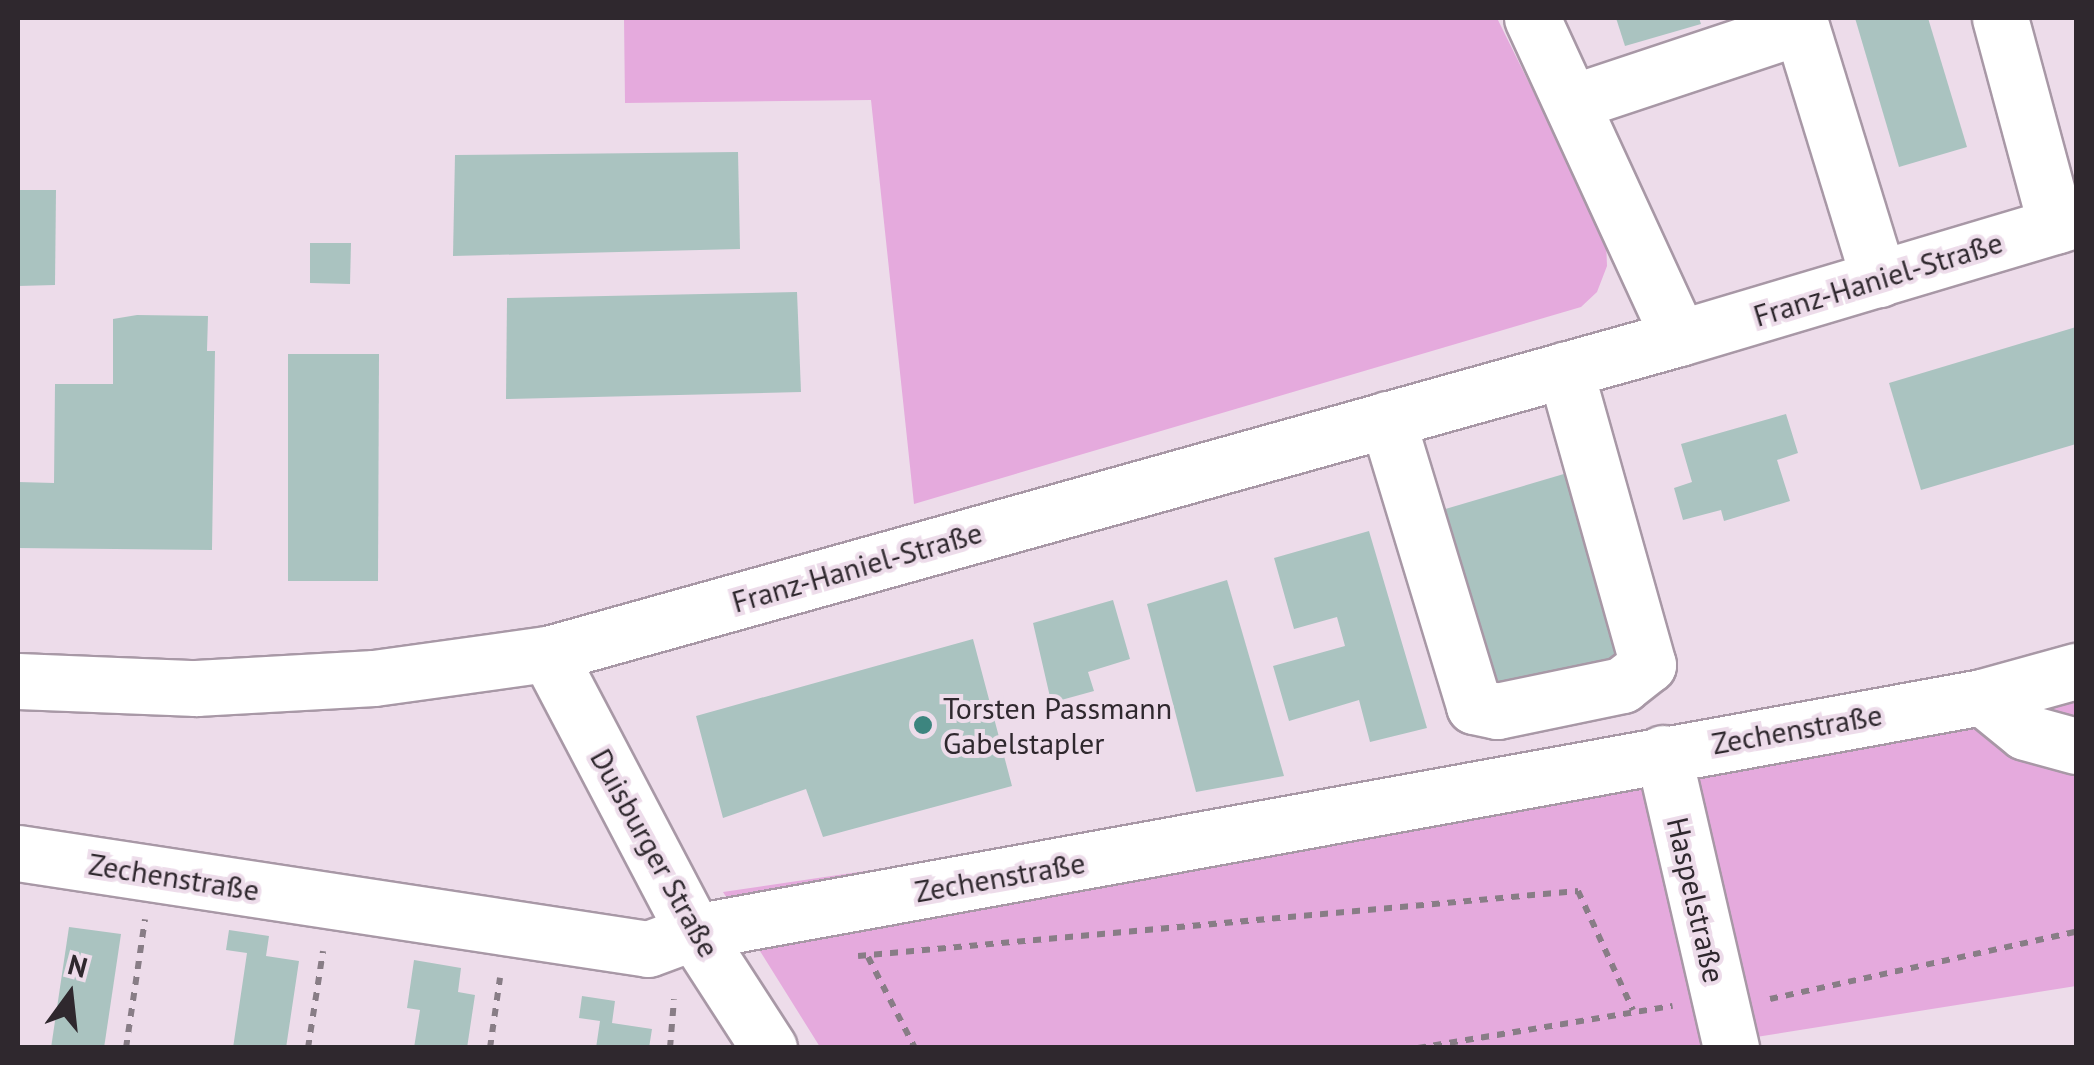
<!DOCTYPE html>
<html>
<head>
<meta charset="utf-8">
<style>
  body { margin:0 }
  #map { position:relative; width:2094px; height:1065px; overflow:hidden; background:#eddcea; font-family:"PT Sans",sans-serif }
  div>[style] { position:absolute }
  .green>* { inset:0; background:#e5aadd }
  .building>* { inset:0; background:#aac3c0 }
  .path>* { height:6px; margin-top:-3px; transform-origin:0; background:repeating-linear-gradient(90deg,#887d86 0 8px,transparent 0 16px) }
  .roads { filter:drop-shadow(2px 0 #a898a6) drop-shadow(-2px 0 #a898a6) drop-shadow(0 2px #a898a6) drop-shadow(0 -2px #a898a6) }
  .minor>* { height:55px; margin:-27.5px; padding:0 27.5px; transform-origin:27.5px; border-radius:27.5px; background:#fff }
  .dots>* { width:28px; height:28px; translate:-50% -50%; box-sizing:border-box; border:5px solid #eddcea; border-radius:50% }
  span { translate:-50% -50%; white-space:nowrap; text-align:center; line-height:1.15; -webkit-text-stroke:8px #eddcea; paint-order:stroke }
  .street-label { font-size:30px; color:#2f282e }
  .poi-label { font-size:30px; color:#2f282e }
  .left { translate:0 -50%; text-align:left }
  .frame { position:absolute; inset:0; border:20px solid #2f282e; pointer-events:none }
  .north { position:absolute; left:20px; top:945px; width:100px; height:100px; -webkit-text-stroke:8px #eddcea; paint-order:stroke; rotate:15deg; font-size:28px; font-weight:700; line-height:40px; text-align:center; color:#2f282e }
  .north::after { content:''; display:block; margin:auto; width:35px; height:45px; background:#2f282e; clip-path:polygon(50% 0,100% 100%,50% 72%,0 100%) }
</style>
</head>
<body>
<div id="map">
  <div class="green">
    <i style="clip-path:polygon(624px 18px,1497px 18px,1606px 239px,1607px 266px,1597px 292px,1581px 307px,914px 504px,871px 100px,625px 103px)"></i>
    <i style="clip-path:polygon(2076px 676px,2076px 986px,1693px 1047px,820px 1047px,723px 892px,1663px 753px)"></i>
  </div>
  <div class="building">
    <i style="clip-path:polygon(1616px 18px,1699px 18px,1701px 24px,1625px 46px)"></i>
    <i style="clip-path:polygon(1855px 18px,1928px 18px,1967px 147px,1899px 167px)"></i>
    <i style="clip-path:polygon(738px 152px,740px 249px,453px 256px,455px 155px)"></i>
    <i style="clip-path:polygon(18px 190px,56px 190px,55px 285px,18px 286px)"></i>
    <i style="clip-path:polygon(310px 243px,351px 243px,350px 284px,310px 283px)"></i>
    <i style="clip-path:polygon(797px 292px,801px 392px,506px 399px,507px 298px)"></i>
    <i style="clip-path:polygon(137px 315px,208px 316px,207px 351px,215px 351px,212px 550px,18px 548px,18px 482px,54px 483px,55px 384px,113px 384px,113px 319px)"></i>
    <i style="clip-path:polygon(2076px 327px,2076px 444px,1921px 490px,1889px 383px)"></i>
    <i style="clip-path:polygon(288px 354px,379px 354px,378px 581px,288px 581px)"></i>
    <i style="clip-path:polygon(1786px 414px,1798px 453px,1777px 460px,1790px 501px,1724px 521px,1721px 510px,1683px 520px,1674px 488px,1692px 482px,1681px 444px)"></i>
    <i style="clip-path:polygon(1574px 471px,1630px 655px,1497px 695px,1442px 510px)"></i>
    <i style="clip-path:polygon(1369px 531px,1427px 728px,1370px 742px,1359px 700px,1289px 721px,1273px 666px,1345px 646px,1337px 617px,1294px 629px,1274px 558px)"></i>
    <i style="clip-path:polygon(1227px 580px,1284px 776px,1196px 792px,1147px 604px)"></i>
    <i style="clip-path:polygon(1113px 600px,1130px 659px,1088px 672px,1094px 691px,1054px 702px,1053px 710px,1033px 623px)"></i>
    <i style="clip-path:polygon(973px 639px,1012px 786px,823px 837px,806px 789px,723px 818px,696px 716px)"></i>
    <i style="clip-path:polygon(69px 927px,121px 934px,104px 1048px,51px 1048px)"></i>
    <i style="clip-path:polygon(229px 930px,269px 936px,266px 956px,299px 961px,286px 1048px,233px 1048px,247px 953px,226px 950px)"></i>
    <i style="clip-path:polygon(414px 960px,461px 968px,458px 992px,475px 995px,467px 1048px,414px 1048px,420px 1010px,407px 1008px)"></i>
    <i style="clip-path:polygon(582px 996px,615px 1001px,612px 1023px,652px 1029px,649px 1048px,596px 1048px,600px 1021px,579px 1018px)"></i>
  </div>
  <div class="path">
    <i style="left:858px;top:956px;width:723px;rotate:-5.16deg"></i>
    <i style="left:1578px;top:891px;width:131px;rotate:65.2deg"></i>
    <i style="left:868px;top:957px;width:102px;rotate:62.7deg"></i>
    <i style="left:1770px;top:999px;width:313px;rotate:-12.4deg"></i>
    <i style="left:126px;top:1048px;width:130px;rotate:-81.6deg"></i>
    <i style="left:308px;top:1048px;width:98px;rotate:-81.2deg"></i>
    <i style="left:490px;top:1048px;width:71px;rotate:-81.9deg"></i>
    <i style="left:670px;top:1048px;width:49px;rotate:-85.3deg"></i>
    <i style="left:1418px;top:1048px;width:258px;rotate:-9.4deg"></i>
  </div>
  <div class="roads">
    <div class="minor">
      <i style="left:1532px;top:18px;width:352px;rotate:65.3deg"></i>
      <i style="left:2000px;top:18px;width:215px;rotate:74.9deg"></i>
      <i style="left:1573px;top:102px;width:240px;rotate:-18.4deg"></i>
      <i style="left:1801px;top:26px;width:265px;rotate:72.9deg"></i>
      <i style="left:1387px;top:419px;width:300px;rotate:73.1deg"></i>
      <i style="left:1474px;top:706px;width:24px;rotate:12deg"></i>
      <i style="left:1497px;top:711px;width:128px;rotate:-11.7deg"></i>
      <i style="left:1622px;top:685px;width:33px;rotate:-38deg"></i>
      <i style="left:1648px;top:665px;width:307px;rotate:-105.7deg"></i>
      <i style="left:548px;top:654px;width:314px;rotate:62.3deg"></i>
      <i style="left:694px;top:932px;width:138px;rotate:57.1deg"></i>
      <i style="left:18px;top:681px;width:178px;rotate:2.3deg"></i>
      <i style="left:196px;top:688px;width:178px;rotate:-3.2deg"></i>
      <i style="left:374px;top:678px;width:176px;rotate:-7.9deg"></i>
      <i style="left:548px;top:654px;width:1174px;rotate:-15.61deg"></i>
      <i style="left:1679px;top:338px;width:414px;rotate:-16.6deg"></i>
      <i style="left:1982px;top:697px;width:55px;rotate:39.1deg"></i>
      <i style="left:2025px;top:732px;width:53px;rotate:15.4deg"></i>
      <i style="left:1663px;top:753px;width:303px;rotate:77deg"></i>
      <i style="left:18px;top:853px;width:637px;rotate:8.66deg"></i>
      <i style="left:648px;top:949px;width:49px;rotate:-20.3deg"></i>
      <i style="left:694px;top:932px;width:1309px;rotate:-10.34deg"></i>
      <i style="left:1982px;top:697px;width:98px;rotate:-15.5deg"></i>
    </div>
  </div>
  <div class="dots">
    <i style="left:923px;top:725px;background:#3d857f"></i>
  </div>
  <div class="street-label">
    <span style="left:1878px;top:279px;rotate:-17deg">Franz-Haniel-Straße</span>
    <span style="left:857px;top:567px;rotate:-16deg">Franz-Haniel-Straße</span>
    <span style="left:1797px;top:729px;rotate:-10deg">Zechenstraße</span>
    <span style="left:655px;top:853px;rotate:61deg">Duisburger Straße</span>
    <span style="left:174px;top:877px;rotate:9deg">Zechenstraße</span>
    <span style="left:1000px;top:877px;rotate:-10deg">Zechenstraße</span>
    <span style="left:1696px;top:900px;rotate:77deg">Haspelstraße</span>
  </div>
  <div class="poi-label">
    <span class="left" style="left:943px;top:725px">Torsten Passmann<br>Gabelstapler</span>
  </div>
  <div class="frame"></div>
  <div class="north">N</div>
</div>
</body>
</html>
